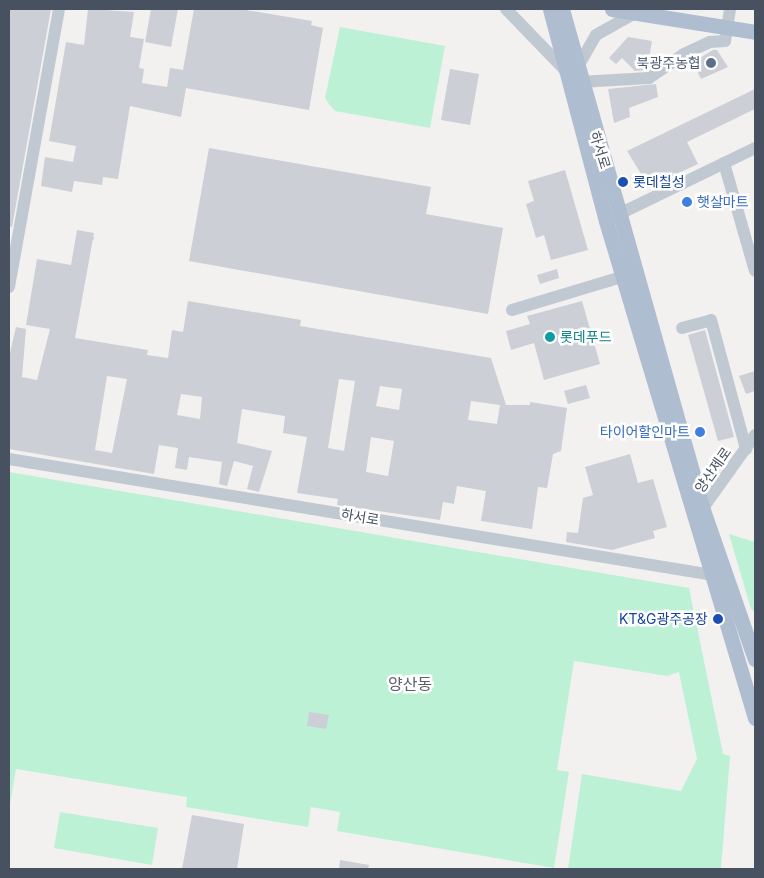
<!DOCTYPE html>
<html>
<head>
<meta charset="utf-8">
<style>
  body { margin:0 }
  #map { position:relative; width:764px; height:878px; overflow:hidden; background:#f3f0f0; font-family:Inter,"Noto Sans KR",sans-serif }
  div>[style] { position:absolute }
  .green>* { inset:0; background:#bdf1d6 }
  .building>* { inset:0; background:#cccfd5 }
  .minor>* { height:12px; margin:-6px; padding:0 6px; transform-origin:6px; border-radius:6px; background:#c0c9d2 }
  .major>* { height:15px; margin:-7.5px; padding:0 7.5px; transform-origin:7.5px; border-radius:7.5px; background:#afbdd0 }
  .dots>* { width:14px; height:14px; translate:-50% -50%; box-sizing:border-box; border:2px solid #fff; border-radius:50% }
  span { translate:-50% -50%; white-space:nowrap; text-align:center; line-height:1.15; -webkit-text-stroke:5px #fff; paint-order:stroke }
  .service-label { font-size:14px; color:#4e5e75 }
  .right { translate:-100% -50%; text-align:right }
  .street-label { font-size:14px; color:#47515f }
  .transit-label { font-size:14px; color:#164399 }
  .left { translate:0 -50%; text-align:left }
  .shop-label { font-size:14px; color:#366cbe }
  .culture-label { font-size:14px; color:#0d838f }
  .quarter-label { font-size:16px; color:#5c6066 }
  .frame { position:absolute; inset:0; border:10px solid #47515f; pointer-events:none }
</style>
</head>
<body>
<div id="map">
  <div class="green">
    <i style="clip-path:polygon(340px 27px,445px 46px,430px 128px,335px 111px,329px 104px,325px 98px)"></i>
    <i style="clip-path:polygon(9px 472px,689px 588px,723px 754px,730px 756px,721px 869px,568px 869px,582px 774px,681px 791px,697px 759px,679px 672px,667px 676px,574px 661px,557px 770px,569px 772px,554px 868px,337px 831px,340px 812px,311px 807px,308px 827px,186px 807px,187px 797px,16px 769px,9px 810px)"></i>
    <i style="clip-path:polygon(729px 534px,755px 542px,755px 612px,751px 609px)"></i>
    <i style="clip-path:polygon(60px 812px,158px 828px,152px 865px,54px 848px)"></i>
  </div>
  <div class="building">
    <i style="clip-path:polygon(9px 9px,51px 9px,12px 227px,9px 226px)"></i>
    <i style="clip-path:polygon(88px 9px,134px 12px,130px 37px,144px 39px,139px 68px,144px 69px,142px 83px,167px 87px,170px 68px,183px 70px,194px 9px,240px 9px,312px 21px,311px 25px,323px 28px,309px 110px,186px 88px,181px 117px,130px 106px,118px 179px,103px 177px,102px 185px,74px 181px,72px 192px,41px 186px,45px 157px,73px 162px,76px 146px,49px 141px,66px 42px,84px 45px)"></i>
    <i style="clip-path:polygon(151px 9px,178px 9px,171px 47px,145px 42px)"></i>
    <i style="clip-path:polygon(628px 37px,652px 41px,649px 58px,653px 62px,645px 70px,635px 71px,622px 58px,616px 64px,609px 58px)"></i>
    <i style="clip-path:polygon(713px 50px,717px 50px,728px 67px,701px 79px,693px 62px)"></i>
    <i style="clip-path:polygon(450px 69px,479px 74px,470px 125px,441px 120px)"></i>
    <i style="clip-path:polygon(656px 84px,658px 97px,629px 108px,630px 117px,614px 123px,608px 89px)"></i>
    <i style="clip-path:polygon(755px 89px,755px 109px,687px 142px,698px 164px,649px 187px,627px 151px)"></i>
    <i style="clip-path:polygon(209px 148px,431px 187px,426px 214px,503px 228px,488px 314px,189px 261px)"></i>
    <i style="clip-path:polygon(565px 170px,588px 250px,551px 260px,544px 235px,536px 238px,526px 204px,534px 201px,528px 181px)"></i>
    <i style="clip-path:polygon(evenodd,77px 230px,94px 233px,75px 338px,148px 350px,147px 355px,168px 358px,172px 330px,183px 332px,188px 301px,301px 320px,300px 326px,491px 358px,506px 405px,530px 405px,530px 402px,567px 408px,561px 451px,553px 454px,547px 488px,538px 487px,532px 529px,481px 521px,486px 491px,457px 486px,454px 504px,443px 502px,440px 520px,337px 505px,338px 499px,297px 493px,307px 437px,283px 433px,285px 416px,242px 409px,237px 443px,272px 451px,259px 492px,247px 489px,253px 466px,234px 461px,227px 486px,219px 484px,222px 462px,189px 457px,187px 470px,175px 468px,178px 448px,159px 445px,154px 474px,9px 449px,9px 357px,16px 327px,26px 329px,22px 377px,37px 380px,50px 329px,26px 325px,37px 259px,71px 265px,77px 230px,107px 376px,127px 379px,112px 453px,95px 450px,107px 376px,77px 230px,339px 379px,355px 381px,344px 451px,328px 448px,339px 379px,77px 230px,380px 386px,402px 389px,399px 410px,376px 406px,380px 386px,77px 230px,181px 394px,202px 397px,200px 419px,177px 415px,181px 394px,77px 230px,471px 401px,500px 405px,497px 424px,468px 420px,471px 401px,77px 230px,371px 437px,394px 441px,388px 476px,366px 472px,371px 437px)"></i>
    <i style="clip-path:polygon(557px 269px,559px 278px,540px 284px,537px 275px)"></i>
    <i style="clip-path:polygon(582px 301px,600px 364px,544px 380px,534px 343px,511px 350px,506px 331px,530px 324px,527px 316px)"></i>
    <i style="clip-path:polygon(705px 330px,734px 437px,718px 441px,688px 335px)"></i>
    <i style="clip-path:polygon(755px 371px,755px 391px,746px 394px,739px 376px)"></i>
    <i style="clip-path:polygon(586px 385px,590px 398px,568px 404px,564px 391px)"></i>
    <i style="clip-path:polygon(630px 454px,638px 483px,653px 479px,667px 527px,653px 531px,655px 538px,612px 550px,566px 542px,567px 532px,578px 533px,583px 498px,593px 495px,585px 467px)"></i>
    <i style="clip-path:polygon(309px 712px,329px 715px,326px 729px,307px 726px)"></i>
    <i style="clip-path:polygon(192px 815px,244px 824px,237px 869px,182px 869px)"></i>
    <i style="clip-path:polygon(340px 860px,369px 865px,368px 869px,339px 869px)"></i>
  </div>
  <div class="minor">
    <i style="left:506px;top:9px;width:85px;rotate:46deg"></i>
    <i style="left:576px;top:70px;width:40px;rotate:-60.3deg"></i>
    <i style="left:596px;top:35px;width:45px;rotate:-29.4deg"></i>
    <i style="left:580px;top:82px;width:69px;rotate:-3.3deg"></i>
    <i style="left:649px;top:78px;width:42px;rotate:-34.4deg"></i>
    <i style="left:684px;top:54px;width:29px;rotate:-25deg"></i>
    <i style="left:710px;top:42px;width:15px;rotate:-4deg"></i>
    <i style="left:725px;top:41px;width:32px;rotate:-81deg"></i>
    <i style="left:724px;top:163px;width:112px;rotate:74deg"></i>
    <i style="left:611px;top:218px;width:160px;rotate:-25.9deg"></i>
    <i style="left:9px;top:287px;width:282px;rotate:-79.8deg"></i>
    <i style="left:512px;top:310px;width:124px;rotate:-16.8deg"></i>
    <i style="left:682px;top:328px;width:30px;rotate:-15deg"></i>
    <i style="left:711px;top:320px;width:134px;rotate:74.8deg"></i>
    <i style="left:9px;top:459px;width:720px;rotate:9.36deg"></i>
    <i style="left:698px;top:515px;width:98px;rotate:-54.5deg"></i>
  </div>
  <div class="major">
    <i style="left:550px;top:9px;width:219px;rotate:75.2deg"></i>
    <i style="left:606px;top:221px;width:519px;rotate:73.31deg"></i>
    <i style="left:562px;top:9px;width:520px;rotate:74.28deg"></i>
    <i style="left:703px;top:510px;width:158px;rotate:70.8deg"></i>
    <i style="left:612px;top:9px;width:145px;rotate:9.1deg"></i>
  </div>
  <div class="dots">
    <i style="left:711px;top:63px;background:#5c6f8a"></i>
    <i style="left:623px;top:182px;background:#1a4fb4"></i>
    <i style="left:687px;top:202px;background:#3f7fe0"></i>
    <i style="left:550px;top:337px;background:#0f9aa8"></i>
    <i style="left:700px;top:432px;background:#3f7fe0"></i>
    <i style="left:718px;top:619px;background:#1a4fb4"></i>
  </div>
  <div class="service-label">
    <span class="right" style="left:701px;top:63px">북광주농협</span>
  </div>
  <div class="street-label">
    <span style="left:600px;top:150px;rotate:73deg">하서로</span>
    <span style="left:713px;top:470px;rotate:-55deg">양산제로</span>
    <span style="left:360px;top:517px;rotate:9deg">하서로</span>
  </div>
  <div class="transit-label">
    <span class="left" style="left:633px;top:182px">롯데칠성</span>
    <span class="right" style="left:708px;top:619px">KT&amp;G광주공장</span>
  </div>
  <div class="shop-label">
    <span class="left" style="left:697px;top:202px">햇살마트</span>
    <span class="right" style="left:690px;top:432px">타이어할인마트</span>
  </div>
  <div class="culture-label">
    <span class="left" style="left:560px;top:337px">롯데푸드</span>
  </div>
  <div class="quarter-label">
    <span style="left:410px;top:684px">양산동</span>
  </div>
  <div class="frame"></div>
</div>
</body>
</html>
